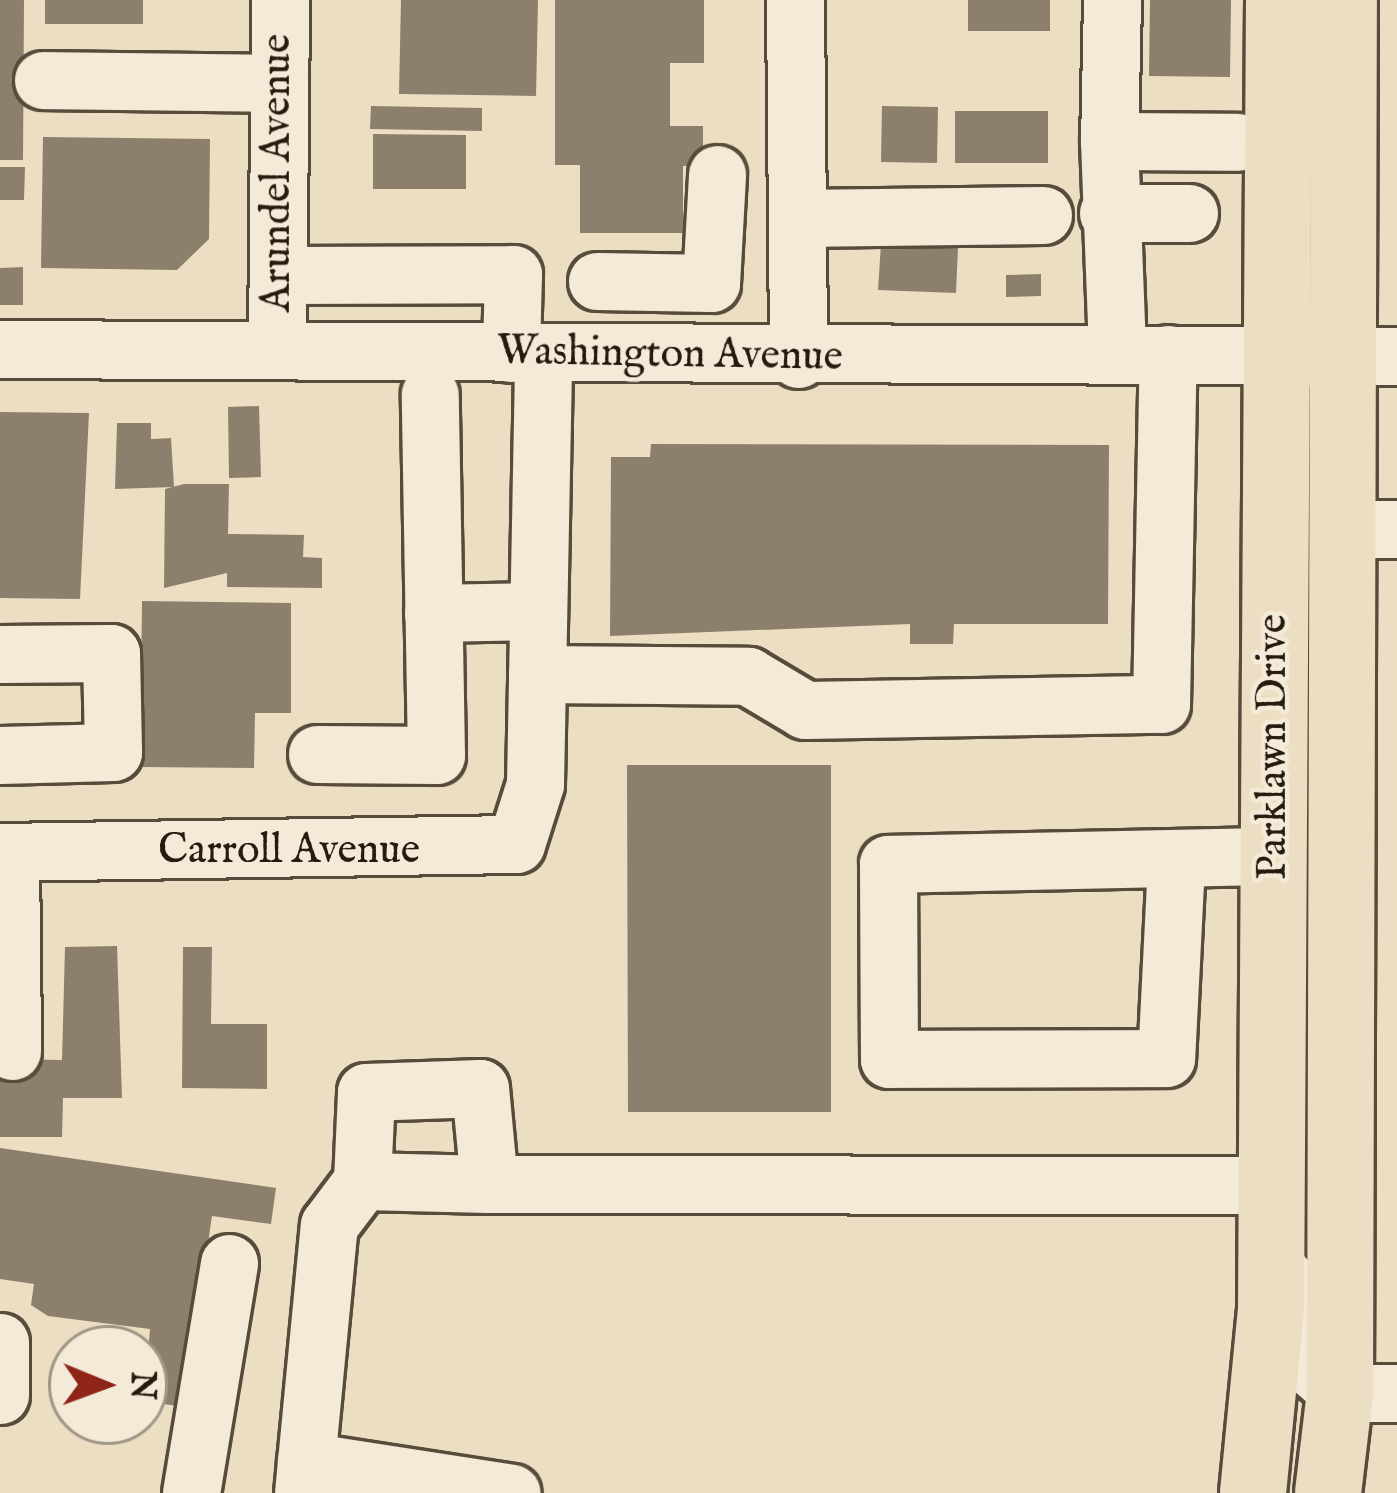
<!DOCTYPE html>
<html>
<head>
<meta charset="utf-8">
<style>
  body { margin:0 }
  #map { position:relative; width:1397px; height:1493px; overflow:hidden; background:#ecdec2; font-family:"IM FELL English",serif }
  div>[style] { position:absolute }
  .building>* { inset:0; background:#8c806c }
  .roads { filter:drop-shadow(3px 0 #574c3c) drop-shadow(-3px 0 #574c3c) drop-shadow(0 3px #574c3c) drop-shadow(0 -3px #574c3c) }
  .minor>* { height:57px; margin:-28.5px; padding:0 28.5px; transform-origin:28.5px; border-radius:28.5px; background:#f3ead7 }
  .major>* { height:66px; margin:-33px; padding:0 33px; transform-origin:33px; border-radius:33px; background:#ecdec2 }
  span { translate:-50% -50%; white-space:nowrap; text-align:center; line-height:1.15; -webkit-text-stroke:9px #f3ead7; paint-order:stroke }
  .street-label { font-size:42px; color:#251b0f }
  .north { position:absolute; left:48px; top:1325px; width:120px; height:120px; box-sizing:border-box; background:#f3ead7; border:3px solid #a19787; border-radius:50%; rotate:91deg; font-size:33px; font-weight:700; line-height:48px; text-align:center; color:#251b0f }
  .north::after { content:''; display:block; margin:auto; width:42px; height:54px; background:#8f2418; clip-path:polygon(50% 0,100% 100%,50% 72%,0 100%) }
</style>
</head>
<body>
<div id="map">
  <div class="building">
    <i style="clip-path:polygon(0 0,24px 0,23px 160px,0 160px)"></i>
    <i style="clip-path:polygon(45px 0,143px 0,143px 24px,45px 24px)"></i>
    <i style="clip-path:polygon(401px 0,538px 0,536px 96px,399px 94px)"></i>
    <i style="clip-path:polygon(555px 0,704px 0,704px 63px,670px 63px,670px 126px,703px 126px,703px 165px,683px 166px,683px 233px,580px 233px,580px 165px,555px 165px)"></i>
    <i style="clip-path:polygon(968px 0,1050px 0,1050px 31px,968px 31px)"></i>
    <i style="clip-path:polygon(1150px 0,1231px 0,1230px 77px,1149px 76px)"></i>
    <i style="clip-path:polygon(371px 106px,482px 108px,482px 131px,370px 129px)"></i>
    <i style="clip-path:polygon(882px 106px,938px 107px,937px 163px,881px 162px)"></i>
    <i style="clip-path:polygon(955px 111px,1048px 111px,1048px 163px,955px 163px)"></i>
    <i style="clip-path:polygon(373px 134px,466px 135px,466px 189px,373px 189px)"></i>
    <i style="clip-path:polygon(43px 137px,210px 139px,209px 239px,177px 270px,41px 268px)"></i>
    <i style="clip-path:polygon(0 167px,25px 167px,24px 200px,0 200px)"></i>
    <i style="clip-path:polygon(881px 244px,958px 248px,956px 293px,878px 290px)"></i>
    <i style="clip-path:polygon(23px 267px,23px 305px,0 305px,0 268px)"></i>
    <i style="clip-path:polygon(1041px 274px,1041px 296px,1006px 297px,1006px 275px)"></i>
    <i style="clip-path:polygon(259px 406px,261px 477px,229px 478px,228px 407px)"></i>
    <i style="clip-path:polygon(0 412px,89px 413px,80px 599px,0 598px)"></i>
    <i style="clip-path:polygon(117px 423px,151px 423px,151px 439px,171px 438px,174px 487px,115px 489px)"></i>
    <i style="clip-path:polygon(651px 444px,1109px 445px,1108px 624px,954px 624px,953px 644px,910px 644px,910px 624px,610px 636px,611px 457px,650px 457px)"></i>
    <i style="clip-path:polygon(184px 484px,229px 484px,228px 534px,304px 535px,303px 557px,322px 558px,322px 588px,227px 587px,227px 573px,164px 588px,165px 489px)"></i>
    <i style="clip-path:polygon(142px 601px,291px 603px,291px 713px,255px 713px,254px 768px,140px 767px)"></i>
    <i style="clip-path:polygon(627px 765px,831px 765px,831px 1112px,628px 1112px)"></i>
    <i style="clip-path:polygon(117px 946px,122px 1098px,63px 1098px,62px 1137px,0 1137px,0 1059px,62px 1060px,65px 947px)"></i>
    <i style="clip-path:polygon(183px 947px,212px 947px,211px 1024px,267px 1024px,267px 1089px,182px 1088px)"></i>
    <i style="clip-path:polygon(0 1148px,276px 1188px,271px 1224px,212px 1216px,184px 1407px,144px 1401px,150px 1329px,48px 1316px,31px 1305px,34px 1284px,0 1279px)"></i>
  </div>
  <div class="roads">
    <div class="minor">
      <i style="left:795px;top:0;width:359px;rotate:89.5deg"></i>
      <i style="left:1112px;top:0;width:141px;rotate:91.2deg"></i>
      <i style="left:1109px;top:141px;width:128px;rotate:0.4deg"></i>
      <i style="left:43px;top:80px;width:236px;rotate:0.7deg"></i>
      <i style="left:1109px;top:141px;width:213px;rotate:87.8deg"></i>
      <i style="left:1108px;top:213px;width:81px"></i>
      <i style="left:797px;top:218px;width:246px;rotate:-0.7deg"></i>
      <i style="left:280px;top:275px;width:233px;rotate:-0.2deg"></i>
      <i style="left:513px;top:274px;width:79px;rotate:91.5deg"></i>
      <i style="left:597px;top:281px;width:114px;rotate:1deg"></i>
      <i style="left:711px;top:283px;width:109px;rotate:-86.8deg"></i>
      <i style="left:277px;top:346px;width:346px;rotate:-89.5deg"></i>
      <i style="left:0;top:349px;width:1397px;rotate:0.29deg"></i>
      <i style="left:1339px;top:530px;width:58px;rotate:-1deg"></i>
      <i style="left:433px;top:613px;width:105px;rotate:-1.1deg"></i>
      <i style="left:0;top:654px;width:111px;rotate:-0.5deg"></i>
      <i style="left:111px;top:653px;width:99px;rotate:88.8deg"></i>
      <i style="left:113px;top:752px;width:113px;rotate:178.5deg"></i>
      <i style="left:537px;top:674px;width:211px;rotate:0.5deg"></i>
      <i style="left:748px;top:676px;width:66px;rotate:30.8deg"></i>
      <i style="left:805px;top:710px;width:356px;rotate:-1deg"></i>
      <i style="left:1161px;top:704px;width:350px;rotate:-88.9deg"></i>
      <i style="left:317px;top:754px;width:119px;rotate:0.5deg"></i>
      <i style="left:436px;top:755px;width:361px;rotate:-91deg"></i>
      <i style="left:0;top:852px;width:516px;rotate:-0.89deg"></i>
      <i style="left:516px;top:844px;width:63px;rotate:-72.4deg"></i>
      <i style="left:535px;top:784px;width:430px;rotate:-88.9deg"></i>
      <i style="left:10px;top:852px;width:199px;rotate:89.4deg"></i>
      <i style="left:1176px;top:863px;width:195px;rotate:92.9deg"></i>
      <i style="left:1166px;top:1058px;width:277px;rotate:179.8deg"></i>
      <i style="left:889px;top:1059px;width:195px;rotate:-90.3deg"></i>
      <i style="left:888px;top:864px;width:384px;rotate:-1.2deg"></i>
      <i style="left:489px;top:1184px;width:751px;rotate:0.08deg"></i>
      <i style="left:1284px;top:1276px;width:85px;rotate:78.4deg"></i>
      <i style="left:1301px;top:1359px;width:52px;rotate:41.1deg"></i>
      <i style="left:1340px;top:1393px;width:57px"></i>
      <i style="left:0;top:1342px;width:53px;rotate:90deg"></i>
      <i style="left:306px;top:1461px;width:208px;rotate:8.8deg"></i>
      <i style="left:191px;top:1493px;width:233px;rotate:-80.6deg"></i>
      <i style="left:303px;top:1493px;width:269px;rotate:-84.5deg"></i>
      <i style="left:329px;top:1225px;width:55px;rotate:-53.1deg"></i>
      <i style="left:362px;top:1181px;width:89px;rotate:-87.4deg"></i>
      <i style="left:366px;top:1092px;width:114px;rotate:-2deg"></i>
      <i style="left:480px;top:1088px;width:96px;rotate:84.6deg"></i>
      <i style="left:489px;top:1184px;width:127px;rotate:-178.6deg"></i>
    </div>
    <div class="major">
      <i style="left:1253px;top:1493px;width:184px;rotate:-84.4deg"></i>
      <i style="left:1271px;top:1310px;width:1310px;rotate:-89.65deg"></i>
      <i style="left:1328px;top:1493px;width:101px;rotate:-83.2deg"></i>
      <i style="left:1340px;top:1393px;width:1393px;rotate:-89.84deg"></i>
    </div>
  </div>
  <div class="street-label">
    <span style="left:278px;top:173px;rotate:-90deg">Arundel Avenue</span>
    <span style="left:670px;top:355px;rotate:1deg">Washington Avenue</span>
    <span style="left:1274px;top:747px;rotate:-90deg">Parklawn Drive</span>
    <span style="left:289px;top:851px">Carroll Avenue</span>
  </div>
  <div class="north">N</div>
</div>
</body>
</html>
